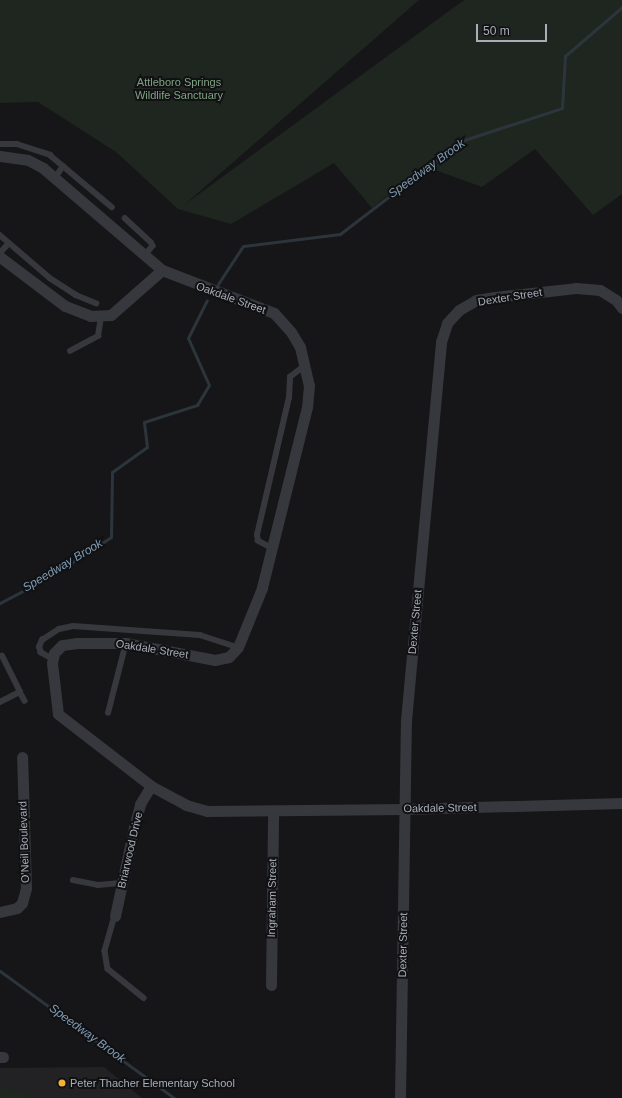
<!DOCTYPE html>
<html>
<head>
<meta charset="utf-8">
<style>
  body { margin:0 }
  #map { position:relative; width:622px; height:1098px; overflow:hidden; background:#161618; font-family:Arial,sans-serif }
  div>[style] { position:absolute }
  .built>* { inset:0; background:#222225 }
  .green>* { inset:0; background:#1e261f }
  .stream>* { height:3px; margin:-1.5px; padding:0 1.5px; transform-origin:1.5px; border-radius:1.5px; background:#2c353c }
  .service>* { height:5.5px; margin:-2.75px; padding:0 2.75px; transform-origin:2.75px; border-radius:2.75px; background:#37383d }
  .minor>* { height:11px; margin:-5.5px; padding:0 5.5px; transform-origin:5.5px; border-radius:5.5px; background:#37383d }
  .dots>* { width:11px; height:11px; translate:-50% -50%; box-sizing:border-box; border:2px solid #111113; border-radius:50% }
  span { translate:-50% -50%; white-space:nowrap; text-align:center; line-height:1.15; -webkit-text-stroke:4px #111113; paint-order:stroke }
  .park-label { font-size:11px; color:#7fa381 }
  .street-label { font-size:11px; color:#a8adb8 }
  .poi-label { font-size:11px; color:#a8adb8 }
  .left { translate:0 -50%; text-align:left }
  .water-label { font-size:12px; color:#7f9bb3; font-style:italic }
  .scale { position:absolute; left:476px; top:24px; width:71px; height:18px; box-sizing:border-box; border:2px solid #a8adb8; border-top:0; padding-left:5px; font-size:12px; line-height:14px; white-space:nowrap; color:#a8adb8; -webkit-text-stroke:3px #111113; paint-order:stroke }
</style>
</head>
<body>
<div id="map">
  <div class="built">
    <i style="clip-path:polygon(104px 1067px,142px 1098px,0 1098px,0 1068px)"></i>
  </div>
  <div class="green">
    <i style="clip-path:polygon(0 0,419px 0,184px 205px,464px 0,622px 0,622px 194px,593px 215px,535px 149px,482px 187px,424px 166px,372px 208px,334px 163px,231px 224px,178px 209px,116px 152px,38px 102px,0 103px)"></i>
    <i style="clip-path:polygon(0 1086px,31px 1096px,31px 1098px,0 1098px)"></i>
  </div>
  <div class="stream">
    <i style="left:218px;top:284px;width:45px;rotate:-56.7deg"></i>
    <i style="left:243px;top:246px;width:98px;rotate:-7.1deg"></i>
    <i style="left:340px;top:234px;width:153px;rotate:-37.5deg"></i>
    <i style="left:461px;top:141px;width:106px;rotate:-18.1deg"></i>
    <i style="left:562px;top:108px;width:52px;rotate:-86.7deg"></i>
    <i style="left:565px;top:56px;width:75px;rotate:-40.7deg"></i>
    <i style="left:0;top:603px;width:60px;rotate:-27.8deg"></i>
    <i style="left:53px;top:575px;width:69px;rotate:-33.2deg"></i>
    <i style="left:111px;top:537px;width:65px;rotate:-89.1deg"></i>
    <i style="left:112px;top:472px;width:43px;rotate:-35.5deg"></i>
    <i style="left:147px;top:447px;width:25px;rotate:-97deg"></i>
    <i style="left:144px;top:422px;width:56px;rotate:-17.8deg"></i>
    <i style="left:197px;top:405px;width:23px;rotate:-59deg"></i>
    <i style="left:209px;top:385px;width:51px;rotate:-114.1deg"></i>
    <i style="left:188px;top:338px;width:42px;rotate:-63.4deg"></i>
    <i style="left:0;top:971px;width:215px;rotate:36.1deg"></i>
  </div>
  <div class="service">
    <i style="left:0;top:144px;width:17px"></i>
    <i style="left:17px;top:144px;width:35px;rotate:18deg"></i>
    <i style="left:50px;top:155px;width:81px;rotate:40deg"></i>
    <i style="left:55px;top:178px;width:14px;rotate:-56deg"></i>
    <i style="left:125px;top:218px;width:35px;rotate:43deg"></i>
    <i style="left:151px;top:242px;width:4px;rotate:63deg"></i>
    <i style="left:153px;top:246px;width:14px;rotate:129deg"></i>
    <i style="left:0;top:235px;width:66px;rotate:40.7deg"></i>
    <i style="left:50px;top:278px;width:31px;rotate:33deg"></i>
    <i style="left:76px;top:295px;width:22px;rotate:22deg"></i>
    <i style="left:0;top:253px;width:13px;rotate:-48deg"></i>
    <i style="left:70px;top:351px;width:32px;rotate:-28deg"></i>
    <i style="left:98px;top:336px;width:19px;rotate:-81deg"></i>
    <i style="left:273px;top:549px;width:17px;rotate:-152deg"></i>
    <i style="left:258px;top:541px;width:6px;rotate:-99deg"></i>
    <i style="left:257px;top:535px;width:141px;rotate:-76.9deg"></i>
    <i style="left:289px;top:398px;width:21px;rotate:-87deg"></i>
    <i style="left:290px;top:377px;width:18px;rotate:-38deg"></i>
    <i style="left:52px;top:659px;width:13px;rotate:-151deg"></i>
    <i style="left:41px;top:653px;width:6px;rotate:-108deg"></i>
    <i style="left:39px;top:647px;width:8px;rotate:-67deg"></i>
    <i style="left:42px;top:640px;width:20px;rotate:-33deg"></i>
    <i style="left:59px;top:629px;width:14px;rotate:-12deg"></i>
    <i style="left:73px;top:626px;width:127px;rotate:4.1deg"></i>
    <i style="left:200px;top:635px;width:40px;rotate:18deg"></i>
    <i style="left:20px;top:692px;width:10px;rotate:61deg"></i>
    <i style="left:0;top:702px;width:22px;rotate:-27deg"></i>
    <i style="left:20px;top:692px;width:40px;rotate:-116.6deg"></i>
    <i style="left:108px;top:713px;width:72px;rotate:-75.6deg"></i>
    <i style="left:73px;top:880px;width:25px;rotate:11deg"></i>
    <i style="left:98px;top:885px;width:24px;rotate:-5deg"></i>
    <i style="left:115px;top:916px;width:36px;rotate:106deg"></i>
    <i style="left:105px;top:951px;width:18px;rotate:81deg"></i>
    <i style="left:108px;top:969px;width:46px;rotate:38.9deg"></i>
  </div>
  <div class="minor">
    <i style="left:0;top:156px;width:28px;rotate:8deg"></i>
    <i style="left:28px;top:160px;width:17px;rotate:28deg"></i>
    <i style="left:43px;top:168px;width:157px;rotate:40.6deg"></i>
    <i style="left:162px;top:270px;width:68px;rotate:138.6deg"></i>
    <i style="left:111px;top:315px;width:20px;rotate:177deg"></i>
    <i style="left:91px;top:316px;width:28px;rotate:-159deg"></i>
    <i style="left:65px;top:306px;width:81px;rotate:-143deg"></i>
    <i style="left:162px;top:270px;width:120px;rotate:21deg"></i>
    <i style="left:274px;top:313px;width:25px;rotate:48deg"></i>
    <i style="left:291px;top:332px;width:17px;rotate:59deg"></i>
    <i style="left:300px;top:347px;width:39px;rotate:77deg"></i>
    <i style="left:309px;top:385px;width:22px;rotate:95deg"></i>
    <i style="left:307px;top:407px;width:187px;rotate:104deg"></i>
    <i style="left:262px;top:588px;width:64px;rotate:112.1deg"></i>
    <i style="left:238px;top:647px;width:13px;rotate:132deg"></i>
    <i style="left:229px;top:657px;width:14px;rotate:168deg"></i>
    <i style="left:215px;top:660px;width:91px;rotate:-169.2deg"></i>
    <i style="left:126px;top:643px;width:49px;rotate:180deg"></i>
    <i style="left:77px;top:643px;width:15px;rotate:172deg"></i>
    <i style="left:62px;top:645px;width:11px;rotate:135deg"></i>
    <i style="left:54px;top:653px;width:10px;rotate:101deg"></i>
    <i style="left:52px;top:663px;width:51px;rotate:83.3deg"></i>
    <i style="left:58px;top:714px;width:118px;rotate:37.7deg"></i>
    <i style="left:151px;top:786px;width:40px;rotate:28deg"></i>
    <i style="left:186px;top:805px;width:22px;rotate:16deg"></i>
    <i style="left:207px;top:811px;width:198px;rotate:-0.6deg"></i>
    <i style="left:405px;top:809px;width:217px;rotate:-1.6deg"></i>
    <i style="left:0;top:912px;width:17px;rotate:-13deg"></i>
    <i style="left:17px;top:908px;width:7px;rotate:-45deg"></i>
    <i style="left:22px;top:903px;width:16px;rotate:-75deg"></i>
    <i style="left:26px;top:888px;width:131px;rotate:-91.7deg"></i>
    <i style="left:115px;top:916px;width:91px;rotate:-77.9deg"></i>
    <i style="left:134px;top:827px;width:24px;rotate:-75deg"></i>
    <i style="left:140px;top:804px;width:21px;rotate:-59deg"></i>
    <i style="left:271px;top:985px;width:174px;rotate:-89.3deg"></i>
    <i style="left:0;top:1057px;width:3px"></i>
    <i style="left:400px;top:1098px;width:378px;rotate:-89.1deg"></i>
    <i style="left:406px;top:720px;width:380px;rotate:-84.7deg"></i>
    <i style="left:441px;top:342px;width:20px;rotate:-72deg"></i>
    <i style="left:447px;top:323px;width:18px;rotate:-47deg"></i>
    <i style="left:459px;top:310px;width:20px;rotate:-30deg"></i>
    <i style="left:476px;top:300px;width:19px;rotate:-9deg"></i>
    <i style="left:495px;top:297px;width:81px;rotate:-6.3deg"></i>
    <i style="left:576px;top:288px;width:24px;rotate:5deg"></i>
    <i style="left:600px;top:290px;width:19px;rotate:32deg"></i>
    <i style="left:616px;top:300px;width:10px;rotate:53deg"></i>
  </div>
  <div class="dots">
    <i style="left:62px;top:1083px;background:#f2b134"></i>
  </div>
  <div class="park-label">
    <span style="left:179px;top:89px">Attleboro Springs<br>Wildlife Sanctuary</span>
  </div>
  <div class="street-label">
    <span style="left:510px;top:297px;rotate:-9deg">Dexter Street</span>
    <span style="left:231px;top:298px;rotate:20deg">Oakdale Street</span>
    <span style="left:415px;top:622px;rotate:-85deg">Dexter Street</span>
    <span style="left:152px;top:649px;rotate:9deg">Oakdale Street</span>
    <span style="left:440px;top:808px;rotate:-1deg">Oakdale Street</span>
    <span style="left:24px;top:842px;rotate:-92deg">O'Neil Boulevard</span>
    <span style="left:130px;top:850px;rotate:-77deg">Briarwood Drive</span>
    <span style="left:272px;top:898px;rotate:-89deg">Ingraham Street</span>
    <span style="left:403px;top:945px;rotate:-89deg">Dexter Street</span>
  </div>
  <div class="poi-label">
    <span class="left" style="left:70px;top:1083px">Peter Thacher Elementary School</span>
  </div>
  <div class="water-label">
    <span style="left:427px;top:169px;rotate:-36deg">Speedway Brook</span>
    <span style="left:63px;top:566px;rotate:-31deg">Speedway Brook</span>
    <span style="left:87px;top:1034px;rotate:36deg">Speedway Brook</span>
  </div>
  <div class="scale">50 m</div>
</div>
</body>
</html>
